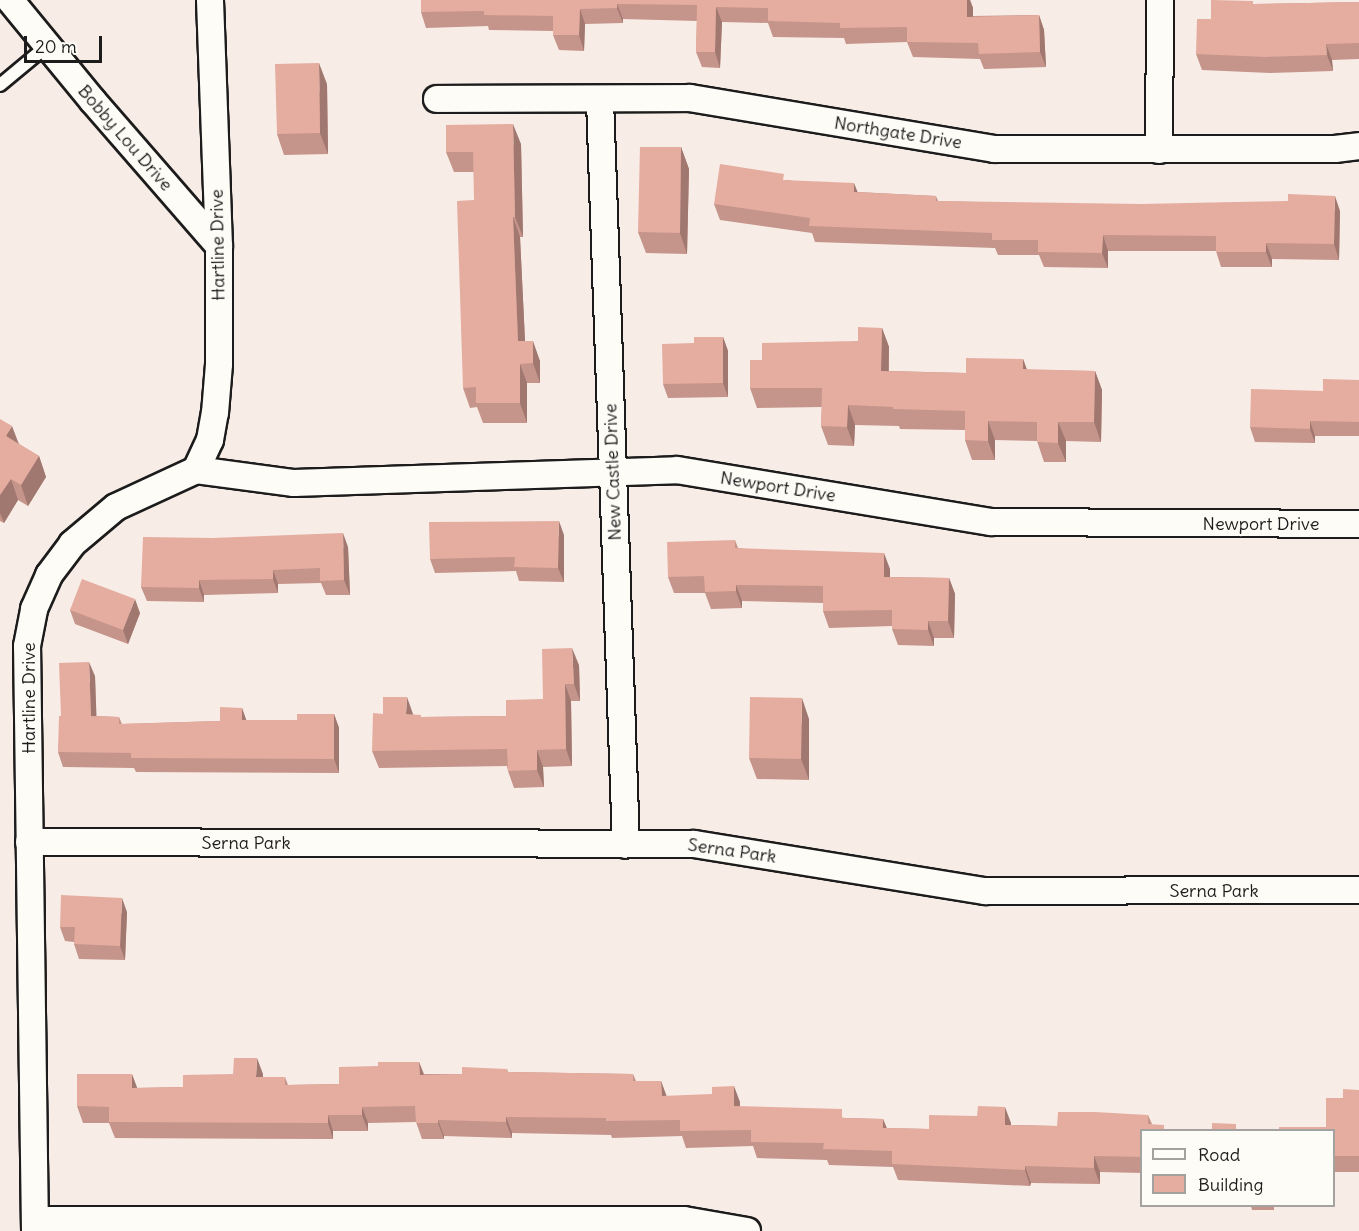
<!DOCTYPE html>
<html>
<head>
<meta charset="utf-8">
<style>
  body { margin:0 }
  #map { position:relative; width:1359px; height:1231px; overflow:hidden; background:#f8ece6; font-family:Delius,sans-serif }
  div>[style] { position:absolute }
  .roads { filter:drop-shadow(2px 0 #1c1c1c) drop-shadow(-2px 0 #1c1c1c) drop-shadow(0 2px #1c1c1c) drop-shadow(0 -2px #1c1c1c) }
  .lane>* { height:12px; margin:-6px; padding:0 6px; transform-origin:6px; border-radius:6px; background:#fdfcf7 }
  .street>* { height:26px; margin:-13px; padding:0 13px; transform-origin:13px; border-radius:13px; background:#fdfcf7 }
  .wall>* { inset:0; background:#c5948a }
  .shaded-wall>* { inset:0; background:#a07870 }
  .building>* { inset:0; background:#e5aca0 }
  span { translate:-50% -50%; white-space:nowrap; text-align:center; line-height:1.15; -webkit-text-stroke:4.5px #fdfcf7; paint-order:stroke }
  .street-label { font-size:18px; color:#1c1c1c }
  .legend { position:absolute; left:1140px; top:1129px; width:195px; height:78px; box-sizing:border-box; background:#fdfcf7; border:2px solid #a3a29f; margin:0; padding:8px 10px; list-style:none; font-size:18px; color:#1c1c1c }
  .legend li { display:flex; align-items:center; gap:12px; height:30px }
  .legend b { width:30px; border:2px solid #a3a29f }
  .scale { position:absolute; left:24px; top:36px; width:78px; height:27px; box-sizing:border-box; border:3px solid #1c1c1c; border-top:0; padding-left:8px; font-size:18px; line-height:21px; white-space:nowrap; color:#1c1c1c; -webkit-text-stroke:4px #fdfcf7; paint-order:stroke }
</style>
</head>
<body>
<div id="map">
  <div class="roads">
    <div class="lane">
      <i style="left:0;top:85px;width:62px;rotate:-39.8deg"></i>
    </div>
    <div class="street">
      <i style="left:10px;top:0;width:131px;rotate:50.6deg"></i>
      <i style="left:93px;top:101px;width:192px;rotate:49deg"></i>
      <i style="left:437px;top:99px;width:253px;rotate:-0.2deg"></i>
      <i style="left:690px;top:98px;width:308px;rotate:9.5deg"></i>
      <i style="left:994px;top:149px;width:341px"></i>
      <i style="left:1335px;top:149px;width:24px;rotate:-7deg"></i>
      <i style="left:600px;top:100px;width:745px;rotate:88deg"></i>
      <i style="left:1159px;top:150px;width:150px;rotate:-89.6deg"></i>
      <i style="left:196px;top:470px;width:99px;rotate:7.6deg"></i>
      <i style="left:294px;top:483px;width:383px;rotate:-1.9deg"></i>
      <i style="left:677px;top:470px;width:318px;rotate:9.4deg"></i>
      <i style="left:991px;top:522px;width:368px;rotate:0.3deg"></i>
      <i style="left:29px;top:842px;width:665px;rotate:0.17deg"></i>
      <i style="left:694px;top:844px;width:295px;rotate:9.2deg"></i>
      <i style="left:985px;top:891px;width:374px;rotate:-0.2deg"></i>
      <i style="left:35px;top:1220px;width:649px"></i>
      <i style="left:684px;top:1220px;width:64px;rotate:9.9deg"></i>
      <i style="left:35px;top:1231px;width:585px;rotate:-90.78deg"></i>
      <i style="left:27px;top:646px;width:38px;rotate:-79deg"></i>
      <i style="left:34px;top:609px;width:37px;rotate:-66deg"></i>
      <i style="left:49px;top:575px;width:39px;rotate:-53deg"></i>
      <i style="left:72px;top:544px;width:57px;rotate:-40.1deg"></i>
      <i style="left:116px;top:507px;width:88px;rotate:-24.8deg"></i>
      <i style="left:196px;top:470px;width:33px;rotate:-65deg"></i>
      <i style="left:210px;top:440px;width:27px;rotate:-80deg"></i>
      <i style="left:215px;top:413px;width:49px;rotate:-85.3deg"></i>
      <i style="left:219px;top:364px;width:118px;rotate:-90deg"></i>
      <i style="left:219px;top:246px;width:246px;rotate:-92.1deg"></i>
    </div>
  </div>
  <div class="wall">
    <i style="clip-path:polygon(421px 0,970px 0,973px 8px,973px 16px,1039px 15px,1044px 30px,1046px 67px,984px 69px,980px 59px,913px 57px,907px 42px,846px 44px,844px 38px,773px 37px,768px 23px,722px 22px,720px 68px,702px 67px,696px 52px,697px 21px,623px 19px,623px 23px,585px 24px,584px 51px,559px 50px,553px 35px,553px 31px,489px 30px,488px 26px,426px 28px,421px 12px)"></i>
    <i style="clip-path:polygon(1359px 2px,1359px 59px,1332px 60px,1333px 71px,1270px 73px,1202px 70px,1196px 54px,1211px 19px,1254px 4px)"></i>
    <i style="clip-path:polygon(327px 84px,328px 154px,284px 155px,277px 134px)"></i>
    <i style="clip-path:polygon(521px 144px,523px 237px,520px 237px,525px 341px,540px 361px,540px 383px,527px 383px,527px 423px,483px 423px,477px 407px,470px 408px,463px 388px,474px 200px,474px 172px,454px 172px,446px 152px)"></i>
    <i style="clip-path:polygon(681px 147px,689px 169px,687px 254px,646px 253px,638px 232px)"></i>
    <i style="clip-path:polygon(787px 180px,858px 192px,936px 196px,938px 201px,1340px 211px,1339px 260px,1272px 259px,1272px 267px,1221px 267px,1216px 251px,1108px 251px,1108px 268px,1044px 267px,1039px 255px,998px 255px,995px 248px,815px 242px,812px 233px,720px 220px,714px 204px)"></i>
    <i style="clip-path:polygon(882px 328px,889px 347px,889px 371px,966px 373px,1023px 359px,1027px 370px,1095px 371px,1102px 390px,1101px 442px,1066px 441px,1066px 462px,1044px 462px,1037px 441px,995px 440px,995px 460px,972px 460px,965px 440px,965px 430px,900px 429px,899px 426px,855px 425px,854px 446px,828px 445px,821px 426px,822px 407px,757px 408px,750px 388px,762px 360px,858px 341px)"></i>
    <i style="clip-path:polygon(723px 337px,728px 351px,728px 397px,668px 398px,663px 384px,694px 343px)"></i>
    <i style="clip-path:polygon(1359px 380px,1359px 436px,1315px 436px,1315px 443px,1255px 442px,1250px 427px,1323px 391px)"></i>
    <i style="clip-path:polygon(0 419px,19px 444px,39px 456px,46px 477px,28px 506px,18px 500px,4px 523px,0 521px)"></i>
    <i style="clip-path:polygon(564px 535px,564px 582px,519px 581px,516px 571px,435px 573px,430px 559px)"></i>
    <i style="clip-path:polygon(735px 540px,738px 548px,890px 569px,890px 577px,949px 578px,955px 594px,954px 638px,934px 638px,934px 646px,898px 645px,892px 629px,892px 626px,829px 628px,823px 611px,823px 603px,742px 601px,742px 608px,711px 609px,705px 593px,674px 593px,668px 577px)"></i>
    <i style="clip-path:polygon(348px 547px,350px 595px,326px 595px,321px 583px,278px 584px,278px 593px,204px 595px,204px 602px,147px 601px,141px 587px)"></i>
    <i style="clip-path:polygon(70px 610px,140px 613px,128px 644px,75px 624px)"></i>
    <i style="clip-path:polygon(579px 665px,580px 701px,571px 701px,572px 766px,543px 767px,544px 787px,514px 788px,508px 771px,507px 766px,379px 768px,372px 751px,413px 715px,421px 717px,506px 716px,543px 699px)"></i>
    <i style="clip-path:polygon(95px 676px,96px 716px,119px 717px,122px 724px,220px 721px,242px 708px,246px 720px,297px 720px,334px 714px,339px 728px,339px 773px,136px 772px,134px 768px,63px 767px,58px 752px,61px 716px)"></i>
    <i style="clip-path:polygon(809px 719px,809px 780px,757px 779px,749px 758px)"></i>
    <i style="clip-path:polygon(127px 912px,125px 960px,79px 959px,74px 944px,74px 942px,65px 941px,60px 927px)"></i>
    <i style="clip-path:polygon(419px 1062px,424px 1074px,462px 1074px,507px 1069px,508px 1072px,633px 1074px,636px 1081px,661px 1081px,666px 1096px,740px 1102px,740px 1107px,846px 1118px,883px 1119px,887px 1128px,929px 1129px,1011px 1123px,1011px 1125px,1057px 1126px,1148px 1115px,1152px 1124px,1142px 1131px,1142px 1173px,1100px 1172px,1100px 1184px,1031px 1183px,1030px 1186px,898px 1180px,893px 1167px,829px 1165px,827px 1160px,757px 1158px,753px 1146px,686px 1148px,682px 1136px,612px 1138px,611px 1135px,512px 1133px,512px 1138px,444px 1136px,444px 1139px,422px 1139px,416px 1122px,368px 1123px,368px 1131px,333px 1131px,333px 1139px,115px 1138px,109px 1123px,83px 1123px,77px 1106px,137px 1088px,183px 1087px,263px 1074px,263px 1077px,285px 1077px,288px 1085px,339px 1084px,378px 1066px)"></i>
    <i style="clip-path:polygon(1359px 1090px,1359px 1172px,1334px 1172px,1334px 1131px,1326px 1127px,1343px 1098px)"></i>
    <i style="clip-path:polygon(1251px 1206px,1274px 1206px,1274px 1210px,1252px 1210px)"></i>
  </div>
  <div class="shaded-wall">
    <i style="clip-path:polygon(967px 0,970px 0,973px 8px,973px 32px,967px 17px)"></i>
    <i style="clip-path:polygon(617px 4px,623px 19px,623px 23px,617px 8px)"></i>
    <i style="clip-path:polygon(716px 7px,722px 22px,720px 68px,715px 52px)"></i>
    <i style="clip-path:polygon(580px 9px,585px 24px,584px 51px,579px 35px)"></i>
    <i style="clip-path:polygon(1039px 15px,1044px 30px,1046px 67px,1040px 52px)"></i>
    <i style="clip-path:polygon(1326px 44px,1332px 60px,1333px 71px,1327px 55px)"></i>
    <i style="clip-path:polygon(319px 63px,327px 84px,328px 154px,320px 133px)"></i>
    <i style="clip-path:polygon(513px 124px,521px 144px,523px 237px,515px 217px)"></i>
    <i style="clip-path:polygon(681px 147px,689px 169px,687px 254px,680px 233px)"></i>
    <i style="clip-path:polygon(854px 183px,860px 198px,854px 192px)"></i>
    <i style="clip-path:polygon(1335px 196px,1340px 211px,1339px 260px,1334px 244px)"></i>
    <i style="clip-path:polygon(513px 217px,520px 237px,526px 361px,518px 341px)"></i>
    <i style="clip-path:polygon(1103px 235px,1108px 251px,1108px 268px,1102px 253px)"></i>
    <i style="clip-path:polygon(1266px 243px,1272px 259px,1272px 267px,1266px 252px)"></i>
    <i style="clip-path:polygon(882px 328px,889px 347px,888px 390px,881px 371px)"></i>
    <i style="clip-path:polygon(723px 337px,728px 351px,728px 397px,723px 383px)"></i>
    <i style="clip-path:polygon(533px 341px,540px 361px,540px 383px,533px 363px)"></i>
    <i style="clip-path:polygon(1023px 359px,1030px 378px,1023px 369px)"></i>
    <i style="clip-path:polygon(520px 364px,527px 383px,527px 423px,520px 403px)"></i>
    <i style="clip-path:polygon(1095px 371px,1102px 390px,1101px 442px,1094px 422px)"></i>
    <i style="clip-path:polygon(848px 405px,855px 425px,854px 446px,847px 427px)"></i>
    <i style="clip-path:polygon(988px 421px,995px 440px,995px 460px,988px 441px)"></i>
    <i style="clip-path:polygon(1310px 421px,1315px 436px,1315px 443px,1310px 429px)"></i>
    <i style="clip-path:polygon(1058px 422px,1066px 441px,1066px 462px,1058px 443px)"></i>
    <i style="clip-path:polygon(12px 426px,20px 447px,6px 436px)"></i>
    <i style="clip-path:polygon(39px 456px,46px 477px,28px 506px,21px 485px)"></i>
    <i style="clip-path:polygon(11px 479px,18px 500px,4px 523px,0 513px,0 495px)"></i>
    <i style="clip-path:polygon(559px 521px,564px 535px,564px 582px,558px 568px)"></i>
    <i style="clip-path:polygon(343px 533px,348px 547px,350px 595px,344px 580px)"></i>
    <i style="clip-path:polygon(884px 553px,890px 569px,890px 593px,884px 577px)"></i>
    <i style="clip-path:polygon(273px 570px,278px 584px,278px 593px,273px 579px)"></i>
    <i style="clip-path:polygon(949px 578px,955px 594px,954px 638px,948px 621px)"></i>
    <i style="clip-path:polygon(199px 580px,204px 595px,204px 602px,199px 588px)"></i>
    <i style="clip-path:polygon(736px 585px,742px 601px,742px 608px,736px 591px)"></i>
    <i style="clip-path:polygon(135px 599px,140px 613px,128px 644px,123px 630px)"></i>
    <i style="clip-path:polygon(928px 621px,934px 638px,934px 646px,928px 630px)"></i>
    <i style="clip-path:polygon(572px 648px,579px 665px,580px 701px,574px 684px)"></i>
    <i style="clip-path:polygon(89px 662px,95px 676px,97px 730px,91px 716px)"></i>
    <i style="clip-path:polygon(565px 684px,571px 701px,572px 766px,566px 749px)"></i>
    <i style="clip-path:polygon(407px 697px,413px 714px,412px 731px,406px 714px)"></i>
    <i style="clip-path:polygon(802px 698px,809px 719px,809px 780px,801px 759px)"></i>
    <i style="clip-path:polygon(242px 708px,247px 722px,242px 720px)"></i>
    <i style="clip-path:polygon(334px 714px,339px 728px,339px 773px,334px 759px)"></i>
    <i style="clip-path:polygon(537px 750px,543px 767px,544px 787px,537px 770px)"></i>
    <i style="clip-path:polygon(122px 898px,127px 912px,125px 960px,120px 946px)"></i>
    <i style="clip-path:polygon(257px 1058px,263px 1074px,262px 1093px,256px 1077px)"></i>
    <i style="clip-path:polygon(419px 1062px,425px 1078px,420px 1075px)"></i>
    <i style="clip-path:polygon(132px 1074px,138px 1090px,132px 1088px)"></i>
    <i style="clip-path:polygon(661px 1081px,667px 1097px,662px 1096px)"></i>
    <i style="clip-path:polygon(734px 1086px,740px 1102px,740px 1123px,734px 1106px)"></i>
    <i style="clip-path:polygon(362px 1107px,368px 1123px,368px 1131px,362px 1115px)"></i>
    <i style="clip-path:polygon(1005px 1107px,1011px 1123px,1011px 1141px,1005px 1125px)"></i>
    <i style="clip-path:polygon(328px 1115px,333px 1131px,333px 1139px,328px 1123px)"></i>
    <i style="clip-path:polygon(506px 1117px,512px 1133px,512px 1138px,506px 1122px)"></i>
    <i style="clip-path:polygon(883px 1119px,889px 1135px,883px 1128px)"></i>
    <i style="clip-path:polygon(438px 1120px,444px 1136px,444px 1139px,438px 1123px)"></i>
    <i style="clip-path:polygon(1094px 1156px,1100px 1172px,1100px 1184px,1094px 1168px)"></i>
    <i style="clip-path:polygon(1025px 1166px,1031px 1183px,1030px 1186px,1025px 1170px)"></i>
  </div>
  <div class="building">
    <i style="clip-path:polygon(421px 0,967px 0,967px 17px,1039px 15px,1040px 52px,979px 54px,978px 43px,907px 42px,907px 27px,840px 28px,840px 23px,768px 21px,768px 8px,716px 7px,715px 52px,696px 52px,697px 5px,617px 4px,617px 8px,580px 9px,579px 35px,553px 35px,553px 16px,484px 15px,484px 11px,421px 12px)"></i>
    <i style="clip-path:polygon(1211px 0,1253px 1px,1253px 4px,1359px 2px,1359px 43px,1326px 44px,1327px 55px,1265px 57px,1196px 54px,1197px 19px,1211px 19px)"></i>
    <i style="clip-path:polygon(319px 63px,320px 133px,277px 134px,275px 64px)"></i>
    <i style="clip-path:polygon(513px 124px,515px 217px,513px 217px,518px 341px,533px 341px,533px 363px,520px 364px,520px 403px,476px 403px,476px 387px,463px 388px,457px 201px,474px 200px,473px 152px,446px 152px,446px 125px)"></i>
    <i style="clip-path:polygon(640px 147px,681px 147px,680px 233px,638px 232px)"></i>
    <i style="clip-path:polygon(720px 164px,784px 174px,783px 180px,854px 183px,854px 192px,936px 196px,936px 201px,1141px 204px,1288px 201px,1288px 194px,1335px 196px,1334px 244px,1266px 243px,1266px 252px,1216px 252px,1216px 236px,1103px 235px,1102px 253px,1038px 252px,1038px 240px,992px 240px,992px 233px,809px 226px,810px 218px,714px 204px)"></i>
    <i style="clip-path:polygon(858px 327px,882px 328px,881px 371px,966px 373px,966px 358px,1023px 359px,1023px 369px,1095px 371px,1094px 422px,1058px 422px,1058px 443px,1037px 442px,1037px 422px,988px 421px,988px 441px,965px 440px,965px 411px,893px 409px,893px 407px,848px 405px,847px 427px,821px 426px,822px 388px,750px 388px,750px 360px,762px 360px,762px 343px,858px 341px)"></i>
    <i style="clip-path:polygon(694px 337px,723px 337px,723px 383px,663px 384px,662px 344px,694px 343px)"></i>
    <i style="clip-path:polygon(1323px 379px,1359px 380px,1359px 422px,1310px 421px,1310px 429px,1250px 427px,1251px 389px,1323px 391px)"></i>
    <i style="clip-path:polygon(0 419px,12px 426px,6px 436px,39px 456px,21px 485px,11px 479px,0 495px)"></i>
    <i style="clip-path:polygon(559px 521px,558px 568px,514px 567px,515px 557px,430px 559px,429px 522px)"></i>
    <i style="clip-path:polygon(343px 533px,344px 580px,320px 581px,320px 568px,273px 570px,273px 579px,199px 580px,199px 588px,141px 587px,143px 537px,212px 538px)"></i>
    <i style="clip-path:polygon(735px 540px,735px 548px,884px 553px,884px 577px,949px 578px,948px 621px,928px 621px,928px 630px,892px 629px,892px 610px,823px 611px,823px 586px,736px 585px,736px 591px,705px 592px,704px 576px,668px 577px,667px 542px)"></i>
    <i style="clip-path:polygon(82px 579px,135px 599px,123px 630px,70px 610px)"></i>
    <i style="clip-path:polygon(572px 648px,574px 684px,565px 684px,566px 749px,537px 750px,537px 770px,508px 771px,507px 749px,372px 751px,373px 713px,383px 714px,383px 697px,407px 697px,406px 714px,421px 715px,421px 717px,506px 716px,506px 700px,543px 699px,542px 649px)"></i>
    <i style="clip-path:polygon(89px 662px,91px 716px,119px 717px,119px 724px,220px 721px,220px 707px,242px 708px,242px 720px,297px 720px,297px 714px,334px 714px,334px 759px,131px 758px,131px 753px,58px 752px,59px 716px,61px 716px,59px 663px)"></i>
    <i style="clip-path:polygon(750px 697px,802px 698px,801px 759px,749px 758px)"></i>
    <i style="clip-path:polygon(61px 895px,122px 898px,120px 946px,74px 944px,75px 927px,60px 927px)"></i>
    <i style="clip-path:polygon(234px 1058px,257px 1058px,256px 1077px,285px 1077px,285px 1085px,339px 1084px,339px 1067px,378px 1066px,378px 1062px,419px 1062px,420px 1075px,462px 1074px,462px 1067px,507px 1069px,507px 1072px,633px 1074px,633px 1081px,661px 1081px,662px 1096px,712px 1094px,712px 1087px,734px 1086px,734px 1106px,842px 1109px,842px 1118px,883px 1119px,883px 1128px,929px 1129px,929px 1115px,977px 1116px,978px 1106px,1005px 1107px,1005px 1125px,1057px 1126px,1058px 1112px,1095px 1112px,1148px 1115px,1148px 1124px,1164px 1125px,1164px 1131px,1142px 1131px,1142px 1157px,1094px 1156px,1094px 1168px,1025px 1166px,1025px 1170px,892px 1164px,892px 1151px,823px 1149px,824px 1143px,751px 1142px,751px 1130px,680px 1131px,680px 1120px,606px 1121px,606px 1118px,506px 1117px,506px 1122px,438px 1120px,438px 1123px,416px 1123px,415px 1106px,362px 1107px,362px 1115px,328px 1115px,328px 1123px,109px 1122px,109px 1107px,77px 1106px,77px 1074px,132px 1074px,132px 1088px,183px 1087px,183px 1075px,233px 1074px)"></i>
    <i style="clip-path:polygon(1343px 1089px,1359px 1090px,1359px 1156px,1334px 1156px,1334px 1131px,1279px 1131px,1279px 1127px,1326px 1127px,1326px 1098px,1343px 1098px)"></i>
    <i style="clip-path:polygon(1212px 1123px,1236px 1124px,1236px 1131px,1212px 1131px)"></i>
  </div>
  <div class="street-label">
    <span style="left:898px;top:133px;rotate:9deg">Northgate Drive</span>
    <span style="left:125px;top:138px;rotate:49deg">Bobby Lou Drive</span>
    <span style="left:218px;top:245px;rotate:-91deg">Hartline Drive</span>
    <span style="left:613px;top:472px;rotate:-92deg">New Castle Drive</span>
    <span style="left:778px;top:487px;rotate:9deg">Newport Drive</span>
    <span style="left:1261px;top:524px">Newport Drive</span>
    <span style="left:29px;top:698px;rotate:-90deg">Hartline Drive</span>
    <span style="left:246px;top:843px">Serna Park</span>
    <span style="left:732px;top:851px;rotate:8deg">Serna Park</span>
    <span style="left:1214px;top:891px">Serna Park</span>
  </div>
  <ul class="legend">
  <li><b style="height:8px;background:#fdfcf7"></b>Road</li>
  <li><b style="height:16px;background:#e5aca0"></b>Building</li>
  </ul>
  <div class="scale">20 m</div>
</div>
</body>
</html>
